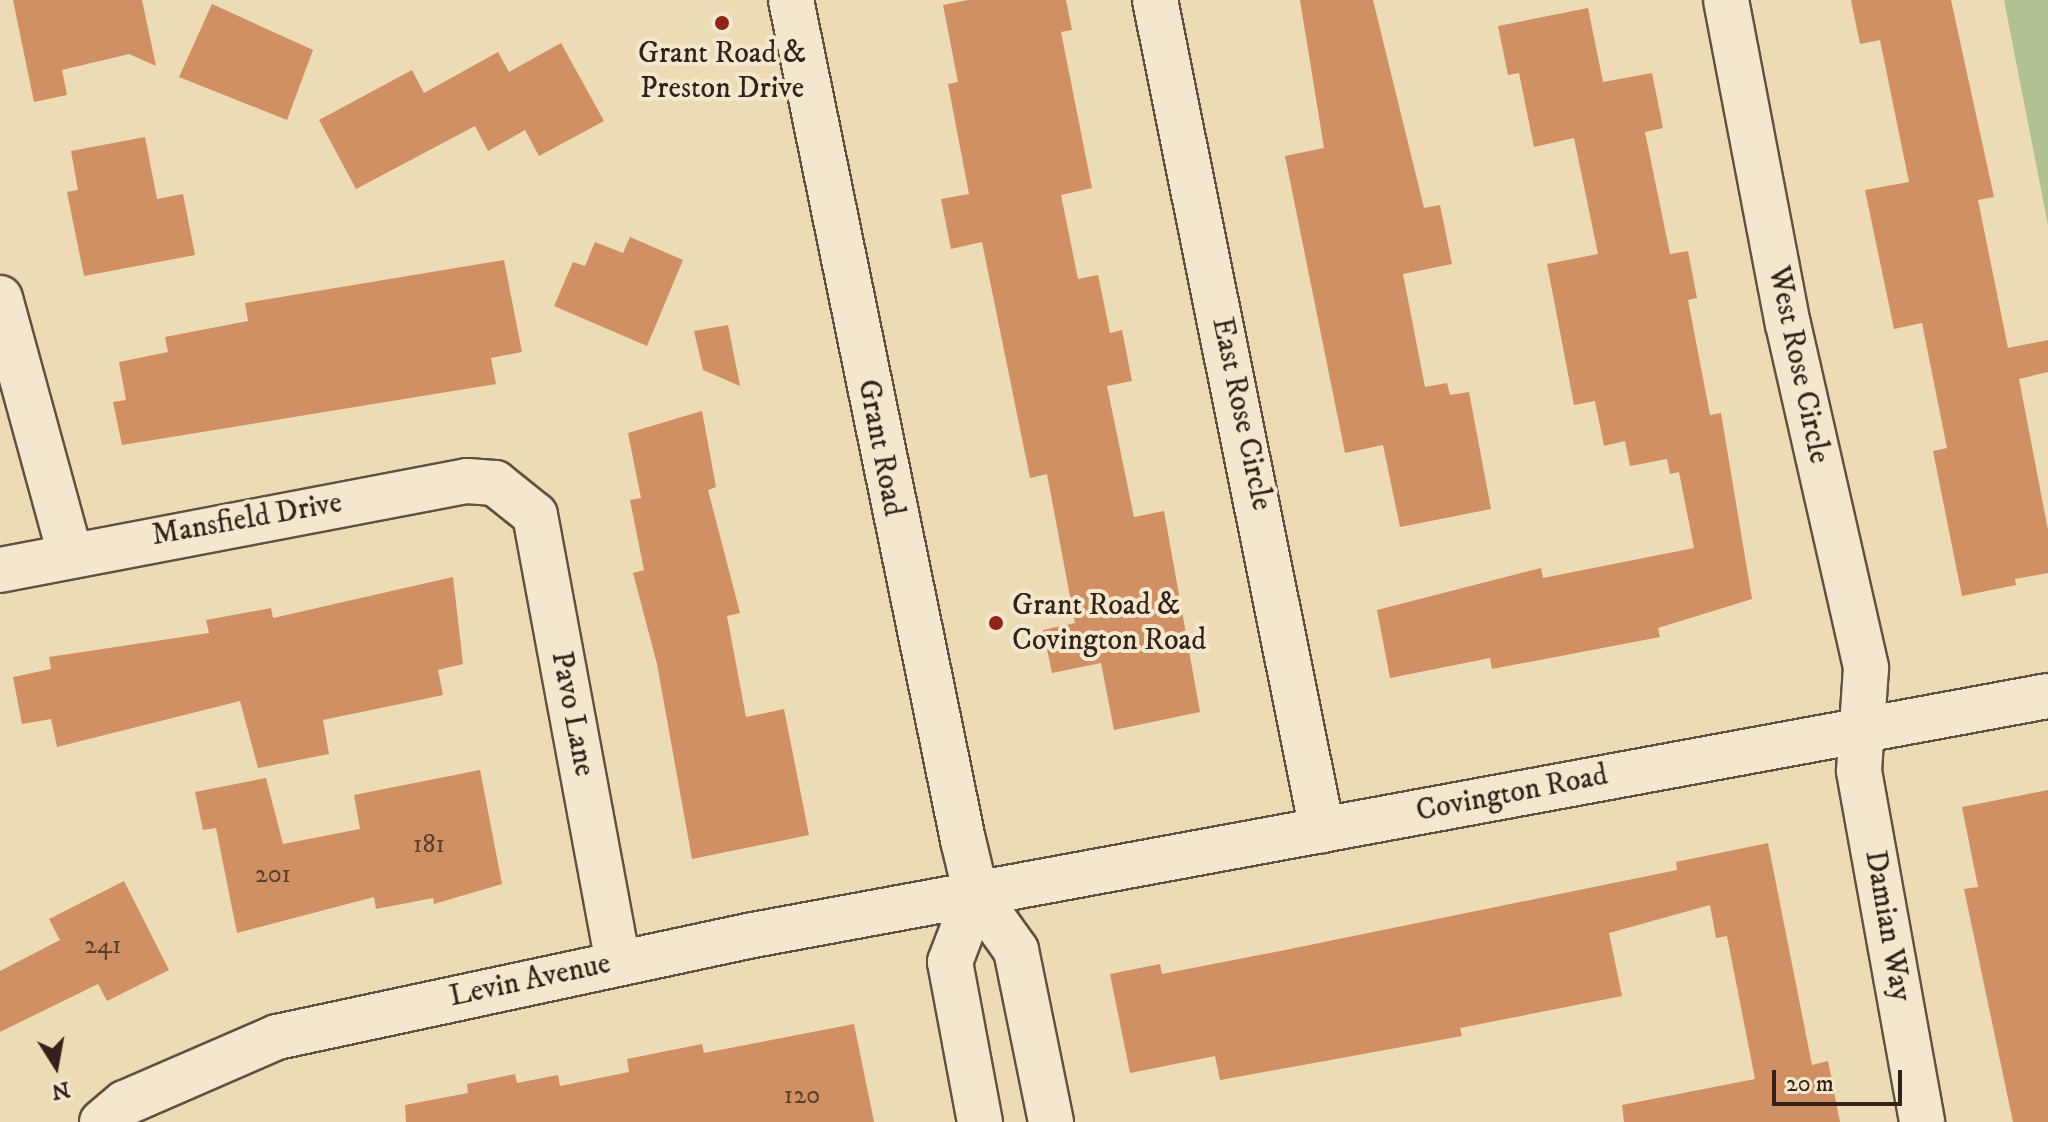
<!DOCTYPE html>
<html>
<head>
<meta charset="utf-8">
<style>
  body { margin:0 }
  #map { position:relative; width:2048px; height:1122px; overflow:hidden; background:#ecdbb4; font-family:"IM FELL DW Pica",serif }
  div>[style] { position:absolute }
  .green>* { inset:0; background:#b1c192 }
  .building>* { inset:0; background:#d09064 }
  .roads { filter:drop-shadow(2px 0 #625040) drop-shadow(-2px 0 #625040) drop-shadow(0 2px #625040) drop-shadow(0 -2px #625040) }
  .street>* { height:44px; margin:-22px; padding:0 22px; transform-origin:22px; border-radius:22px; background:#f3e8ce }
  .secondary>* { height:44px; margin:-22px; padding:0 22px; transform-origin:22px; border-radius:22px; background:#f3e8ce }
  .dots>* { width:22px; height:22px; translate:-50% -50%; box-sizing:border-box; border:4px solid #f3e8ce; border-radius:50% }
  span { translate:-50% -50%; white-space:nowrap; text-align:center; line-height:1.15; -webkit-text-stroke:8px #f3e8ce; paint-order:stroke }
  .number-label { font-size:26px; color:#5b3e2c }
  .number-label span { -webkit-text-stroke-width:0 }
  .poi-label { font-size:30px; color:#34221a }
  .left { translate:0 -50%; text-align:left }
  .street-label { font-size:30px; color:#34221a }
  .north { position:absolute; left:16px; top:1026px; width:80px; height:80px; -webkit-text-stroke:6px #f3e8ce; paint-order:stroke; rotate:169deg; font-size:22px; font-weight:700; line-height:32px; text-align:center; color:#34221a }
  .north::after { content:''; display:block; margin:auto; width:28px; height:36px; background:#34221a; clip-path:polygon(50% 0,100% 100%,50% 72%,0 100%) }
  .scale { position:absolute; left:1772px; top:1070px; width:130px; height:36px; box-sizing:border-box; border:4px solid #34221a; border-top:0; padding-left:10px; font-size:24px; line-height:28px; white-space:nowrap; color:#34221a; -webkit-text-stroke:6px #f3e8ce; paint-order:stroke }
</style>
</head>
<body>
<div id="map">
  <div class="green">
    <i style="clip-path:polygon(2004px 0,2048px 0,2048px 225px)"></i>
  </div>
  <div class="building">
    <i style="clip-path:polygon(13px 0,142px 0,156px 66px,129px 54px,62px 70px,67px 95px,34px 102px)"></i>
    <i style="clip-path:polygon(968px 0,1066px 0,1072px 30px,1061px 32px,1092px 188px,1061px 195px,1078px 279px,1098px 275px,1110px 333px,1122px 330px,1132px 381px,1107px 386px,1134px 517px,1164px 511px,1200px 712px,1114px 730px,1101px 663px,1052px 673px,1043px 630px,1075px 623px,1047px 474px,1030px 478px,982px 242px,951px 249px,941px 199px,969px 194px,948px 84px,958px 82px,943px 5px)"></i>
    <i style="clip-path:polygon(1300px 0,1373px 0,1424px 208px,1440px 205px,1452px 264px,1403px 274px,1425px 387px,1447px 383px,1450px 395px,1469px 392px,1491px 509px,1400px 527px,1383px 445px,1345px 453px,1285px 156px,1324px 148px)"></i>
    <i style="clip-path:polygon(1851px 0,1951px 0,1994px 197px,1978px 200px,2008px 348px,2048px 340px,2048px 372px,2019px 379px,2048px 530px,2048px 573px,2015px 579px,2016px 585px,1962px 596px,1933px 451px,1947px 448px,1922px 323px,1894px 329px,1865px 190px,1909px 182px,1880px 40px,1860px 44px)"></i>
    <i style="clip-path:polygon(212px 4px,313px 50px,287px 120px,179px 77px)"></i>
    <i style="clip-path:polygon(1588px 8px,1603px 82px,1652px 73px,1663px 128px,1645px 132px,1670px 254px,1688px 251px,1697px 298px,1688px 300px,1710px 415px,1721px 413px,1752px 599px,1658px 628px,1660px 637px,1492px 669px,1490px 658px,1390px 678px,1377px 610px,1541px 568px,1543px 578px,1694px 548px,1679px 472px,1670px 474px,1667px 459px,1630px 466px,1625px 441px,1604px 446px,1595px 401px,1574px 405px,1547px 264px,1598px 254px,1574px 138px,1534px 147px,1519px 73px,1508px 75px,1498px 26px)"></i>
    <i style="clip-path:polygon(561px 43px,604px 121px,539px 156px,525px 130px,488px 151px,475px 126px,356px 189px,319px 120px,412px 70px,424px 93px,498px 52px,509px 72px)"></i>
    <i style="clip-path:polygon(145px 137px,157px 199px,183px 194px,195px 255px,84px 276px,67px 192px,78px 190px,71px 151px)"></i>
    <i style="clip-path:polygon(630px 237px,683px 260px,647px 346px,554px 306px,573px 262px,585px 266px,595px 242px,623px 253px)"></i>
    <i style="clip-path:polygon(504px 260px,522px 352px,491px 358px,496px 384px,122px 445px,113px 402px,126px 400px,119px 362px,168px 352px,165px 337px,248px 321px,245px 303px)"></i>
    <i style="clip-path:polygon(728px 325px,740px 386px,703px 370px,694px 331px)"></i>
    <i style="clip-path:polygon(702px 411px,716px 487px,708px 490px,740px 613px,727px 616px,746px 717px,784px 709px,809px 835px,692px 859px,657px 664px,633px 573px,644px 570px,630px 500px,641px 498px,628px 433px)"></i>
    <i style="clip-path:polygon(453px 577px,463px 664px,438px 670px,443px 695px,323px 720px,329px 754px,258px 768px,240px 701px,57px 747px,51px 719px,22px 724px,13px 677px,51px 669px,49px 657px,209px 633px,206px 620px,271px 608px,273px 618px)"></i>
    <i style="clip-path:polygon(480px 770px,502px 884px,434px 904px,433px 898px,376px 909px,374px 897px,237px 933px,216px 828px,203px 830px,195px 792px,266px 778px,283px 844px,360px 829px,354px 795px)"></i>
    <i style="clip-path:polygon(2048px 790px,2048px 1122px,2013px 1122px,1964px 889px,1978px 887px,1962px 807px)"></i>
    <i style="clip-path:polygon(1768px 843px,1812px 1065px,1828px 1061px,1840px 1122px,1624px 1122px,1622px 1105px,1755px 1079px,1727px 936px,1716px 938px,1710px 905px,1609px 933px,1622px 996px,1460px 1028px,1462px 1036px,1220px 1080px,1215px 1056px,1130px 1073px,1110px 974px,1160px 964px,1162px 974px,1290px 949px,1677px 870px,1676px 862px)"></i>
    <i style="clip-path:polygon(124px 881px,169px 970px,107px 1001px,98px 984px,0 1032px,0 971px,60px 940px,49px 919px)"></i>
    <i style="clip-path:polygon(854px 1024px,874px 1122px,406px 1122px,405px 1105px,468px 1093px,467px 1084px,515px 1074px,517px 1083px,558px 1075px,560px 1086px,629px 1072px,627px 1059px,702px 1044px,704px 1053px)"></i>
  </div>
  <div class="roads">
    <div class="street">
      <i style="left:1155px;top:0;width:847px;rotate:78.62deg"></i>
      <i style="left:1726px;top:0;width:330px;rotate:79.2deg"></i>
      <i style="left:1788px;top:324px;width:353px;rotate:77.2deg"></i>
      <i style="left:1866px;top:668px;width:103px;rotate:93.9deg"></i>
      <i style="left:1859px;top:771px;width:357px;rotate:79.8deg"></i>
      <i style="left:0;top:298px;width:262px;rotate:74.7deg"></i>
      <i style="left:0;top:570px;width:475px;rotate:-10.8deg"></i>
      <i style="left:467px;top:481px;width:28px;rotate:4deg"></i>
      <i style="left:495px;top:483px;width:51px;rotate:38.7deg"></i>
      <i style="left:535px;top:515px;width:455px;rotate:79.5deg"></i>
    </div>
    <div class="secondary">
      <i style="left:791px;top:0;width:857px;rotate:78.43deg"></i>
      <i style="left:963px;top:840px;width:56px;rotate:76.5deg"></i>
      <i style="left:976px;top:894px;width:69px;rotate:54.5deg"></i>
      <i style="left:1016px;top:950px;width:176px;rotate:78.5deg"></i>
      <i style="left:976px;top:894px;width:73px;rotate:110.9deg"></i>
      <i style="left:950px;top:962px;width:163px;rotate:79.4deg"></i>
      <i style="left:102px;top:1122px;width:30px;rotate:-40deg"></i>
      <i style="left:125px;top:1103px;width:166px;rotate:-23.5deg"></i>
      <i style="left:277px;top:1037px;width:487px;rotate:-12.1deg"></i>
      <i style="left:753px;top:935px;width:1317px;rotate:-10.46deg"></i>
    </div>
  </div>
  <div class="dots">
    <i style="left:722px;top:23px;background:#8f2418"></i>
    <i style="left:996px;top:623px;background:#8f2418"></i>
  </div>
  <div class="number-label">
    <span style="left:429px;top:845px">181</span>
    <span style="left:273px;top:875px">201</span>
    <span style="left:103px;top:946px">241</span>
    <span style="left:802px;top:1096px">120</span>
  </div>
  <div class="poi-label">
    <span style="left:722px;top:71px">Grant Road &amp;<br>Preston Drive</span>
    <span class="left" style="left:1012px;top:623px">Grant Road &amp;<br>Covington Road</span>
  </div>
  <div class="street-label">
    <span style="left:1798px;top:365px;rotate:78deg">West Rose Circle</span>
    <span style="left:1241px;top:414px;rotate:78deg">East Rose Circle</span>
    <span style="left:880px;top:448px;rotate:79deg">Grant Road</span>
    <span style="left:247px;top:520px;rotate:-10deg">Mansfield Drive</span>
    <span style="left:572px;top:714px;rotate:79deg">Pavo Lane</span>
    <span style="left:1512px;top:794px;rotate:-11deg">Covington Road</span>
    <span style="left:1887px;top:926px;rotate:80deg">Damian Way</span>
    <span style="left:530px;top:981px;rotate:-12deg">Levin Avenue</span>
  </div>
  <div class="north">N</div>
  <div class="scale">20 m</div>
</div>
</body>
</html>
